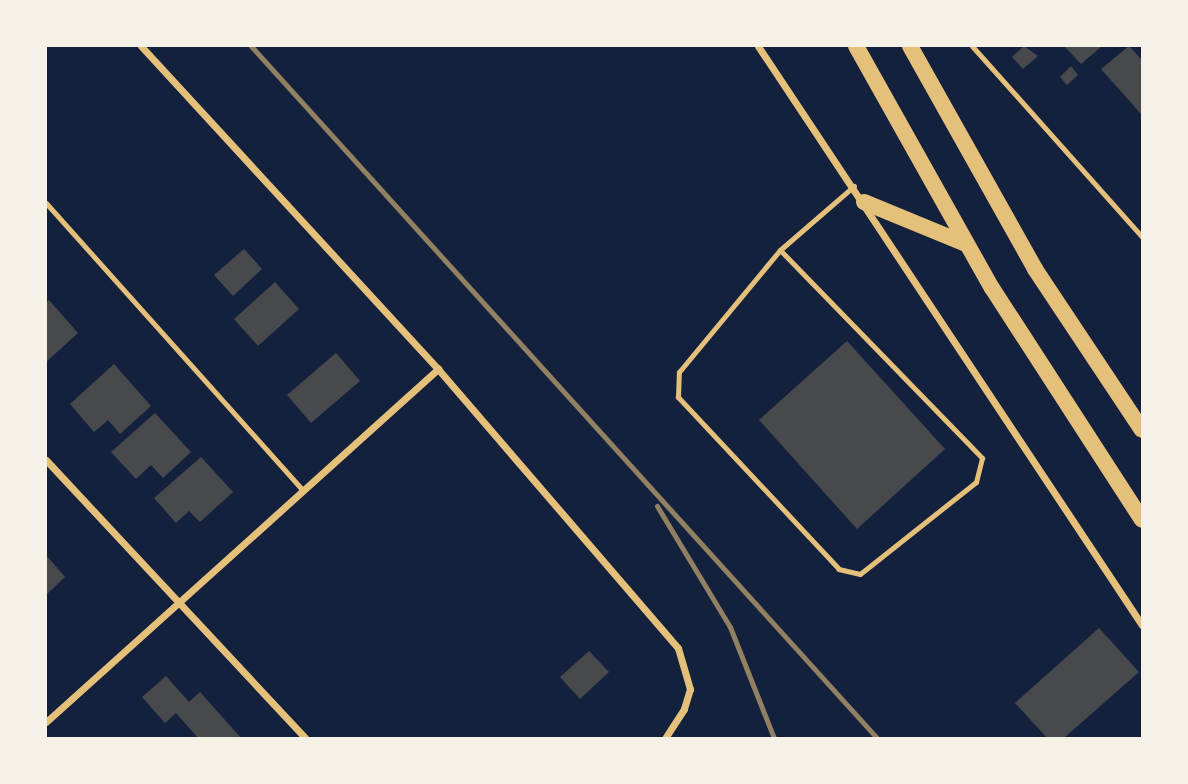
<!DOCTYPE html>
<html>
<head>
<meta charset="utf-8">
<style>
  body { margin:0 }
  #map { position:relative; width:1188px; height:784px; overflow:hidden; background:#14213d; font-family:Mulish,sans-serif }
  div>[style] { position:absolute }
  .building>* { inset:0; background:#48494c }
  .service>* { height:5px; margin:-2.5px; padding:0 2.5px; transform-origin:2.5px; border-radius:2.5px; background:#e5c07b }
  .minor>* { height:7px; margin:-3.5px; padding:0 3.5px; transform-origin:3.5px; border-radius:3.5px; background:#e5c07b }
  .primary>* { height:16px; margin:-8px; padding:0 8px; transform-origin:8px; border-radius:8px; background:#e5c07b }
  .rail>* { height:5px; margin:-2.5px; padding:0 2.5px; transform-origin:2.5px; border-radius:2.5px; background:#918062 }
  span { translate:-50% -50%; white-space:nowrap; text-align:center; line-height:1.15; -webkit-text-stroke:5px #f6f1e7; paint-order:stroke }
  .frame { position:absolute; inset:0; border:47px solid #f6f1e7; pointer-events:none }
</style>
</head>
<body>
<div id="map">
  <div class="building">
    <i style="clip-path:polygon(1024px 46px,1038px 56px,1023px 69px,1012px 57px)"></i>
    <i style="clip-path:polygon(1064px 46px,1102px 46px,1081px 64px)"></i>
    <i style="clip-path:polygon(1129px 46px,1142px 60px,1142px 115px,1101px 69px)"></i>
    <i style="clip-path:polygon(1071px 66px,1078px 75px,1067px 85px,1060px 77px)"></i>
    <i style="clip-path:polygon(244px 249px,262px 269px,233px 296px,214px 275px)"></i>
    <i style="clip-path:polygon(275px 282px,299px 309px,258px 346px,234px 319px)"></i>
    <i style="clip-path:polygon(49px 300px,78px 333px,46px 362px,46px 303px)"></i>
    <i style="clip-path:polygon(847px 341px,945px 449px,857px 529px,759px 420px)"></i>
    <i style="clip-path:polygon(336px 353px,360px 381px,311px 423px,287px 395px)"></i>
    <i style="clip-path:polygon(114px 364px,151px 406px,120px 434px,108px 420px,94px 432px,70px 404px)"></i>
    <i style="clip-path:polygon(155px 413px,191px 452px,163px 478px,151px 465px,136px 479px,111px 452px)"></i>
    <i style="clip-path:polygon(201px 457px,233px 492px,200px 522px,189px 511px,176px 523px,154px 498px)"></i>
    <i style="clip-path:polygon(46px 555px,65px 577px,46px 595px)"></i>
    <i style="clip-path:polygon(1099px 628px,1139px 672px,1064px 738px,1047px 738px,1015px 703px)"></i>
    <i style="clip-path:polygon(589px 651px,609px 672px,580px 699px,560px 677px)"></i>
    <i style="clip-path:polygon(166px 676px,189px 702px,200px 692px,241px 738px,198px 738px,176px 713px,165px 723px,142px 697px)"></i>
  </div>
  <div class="service">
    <i style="left:972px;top:46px;width:256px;rotate:48.3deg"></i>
    <i style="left:46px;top:203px;width:385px;rotate:48.2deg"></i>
    <i style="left:780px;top:250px;width:290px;rotate:45.8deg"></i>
    <i style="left:982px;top:458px;width:25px;rotate:104deg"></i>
    <i style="left:976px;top:482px;width:148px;rotate:141.6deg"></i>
    <i style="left:860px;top:574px;width:22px;rotate:-167deg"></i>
    <i style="left:839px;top:569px;width:236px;rotate:-133.1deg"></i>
    <i style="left:678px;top:397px;width:25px;rotate:-88deg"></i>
    <i style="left:679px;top:372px;width:158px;rotate:-50.4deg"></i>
    <i style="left:780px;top:250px;width:98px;rotate:-40.9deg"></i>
  </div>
  <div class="minor">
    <i style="left:141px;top:46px;width:439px;rotate:47.4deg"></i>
    <i style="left:438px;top:369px;width:368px;rotate:49.3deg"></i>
    <i style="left:678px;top:648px;width:43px;rotate:73.7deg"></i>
    <i style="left:690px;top:689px;width:21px;rotate:107deg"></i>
    <i style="left:684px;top:709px;width:35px;rotate:123deg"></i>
    <i style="left:758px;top:46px;width:695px;rotate:56.45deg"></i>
    <i style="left:46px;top:460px;width:380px;rotate:47deg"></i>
    <i style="left:46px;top:722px;width:528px;rotate:-42deg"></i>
  </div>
  <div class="primary">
    <i style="left:856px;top:46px;width:278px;rotate:60.7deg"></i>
    <i style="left:992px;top:288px;width:276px;rotate:57.1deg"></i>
    <i style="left:910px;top:46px;width:256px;rotate:60.7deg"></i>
    <i style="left:1035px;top:269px;width:193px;rotate:56.4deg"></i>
    <i style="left:864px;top:202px;width:110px;rotate:22.4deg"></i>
  </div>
  <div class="rail">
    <i style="left:251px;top:46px;width:933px;rotate:47.87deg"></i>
    <i style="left:657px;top:506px;width:141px;rotate:58.9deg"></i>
    <i style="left:730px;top:627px;width:119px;rotate:68.4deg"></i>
  </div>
  <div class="frame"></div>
</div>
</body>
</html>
